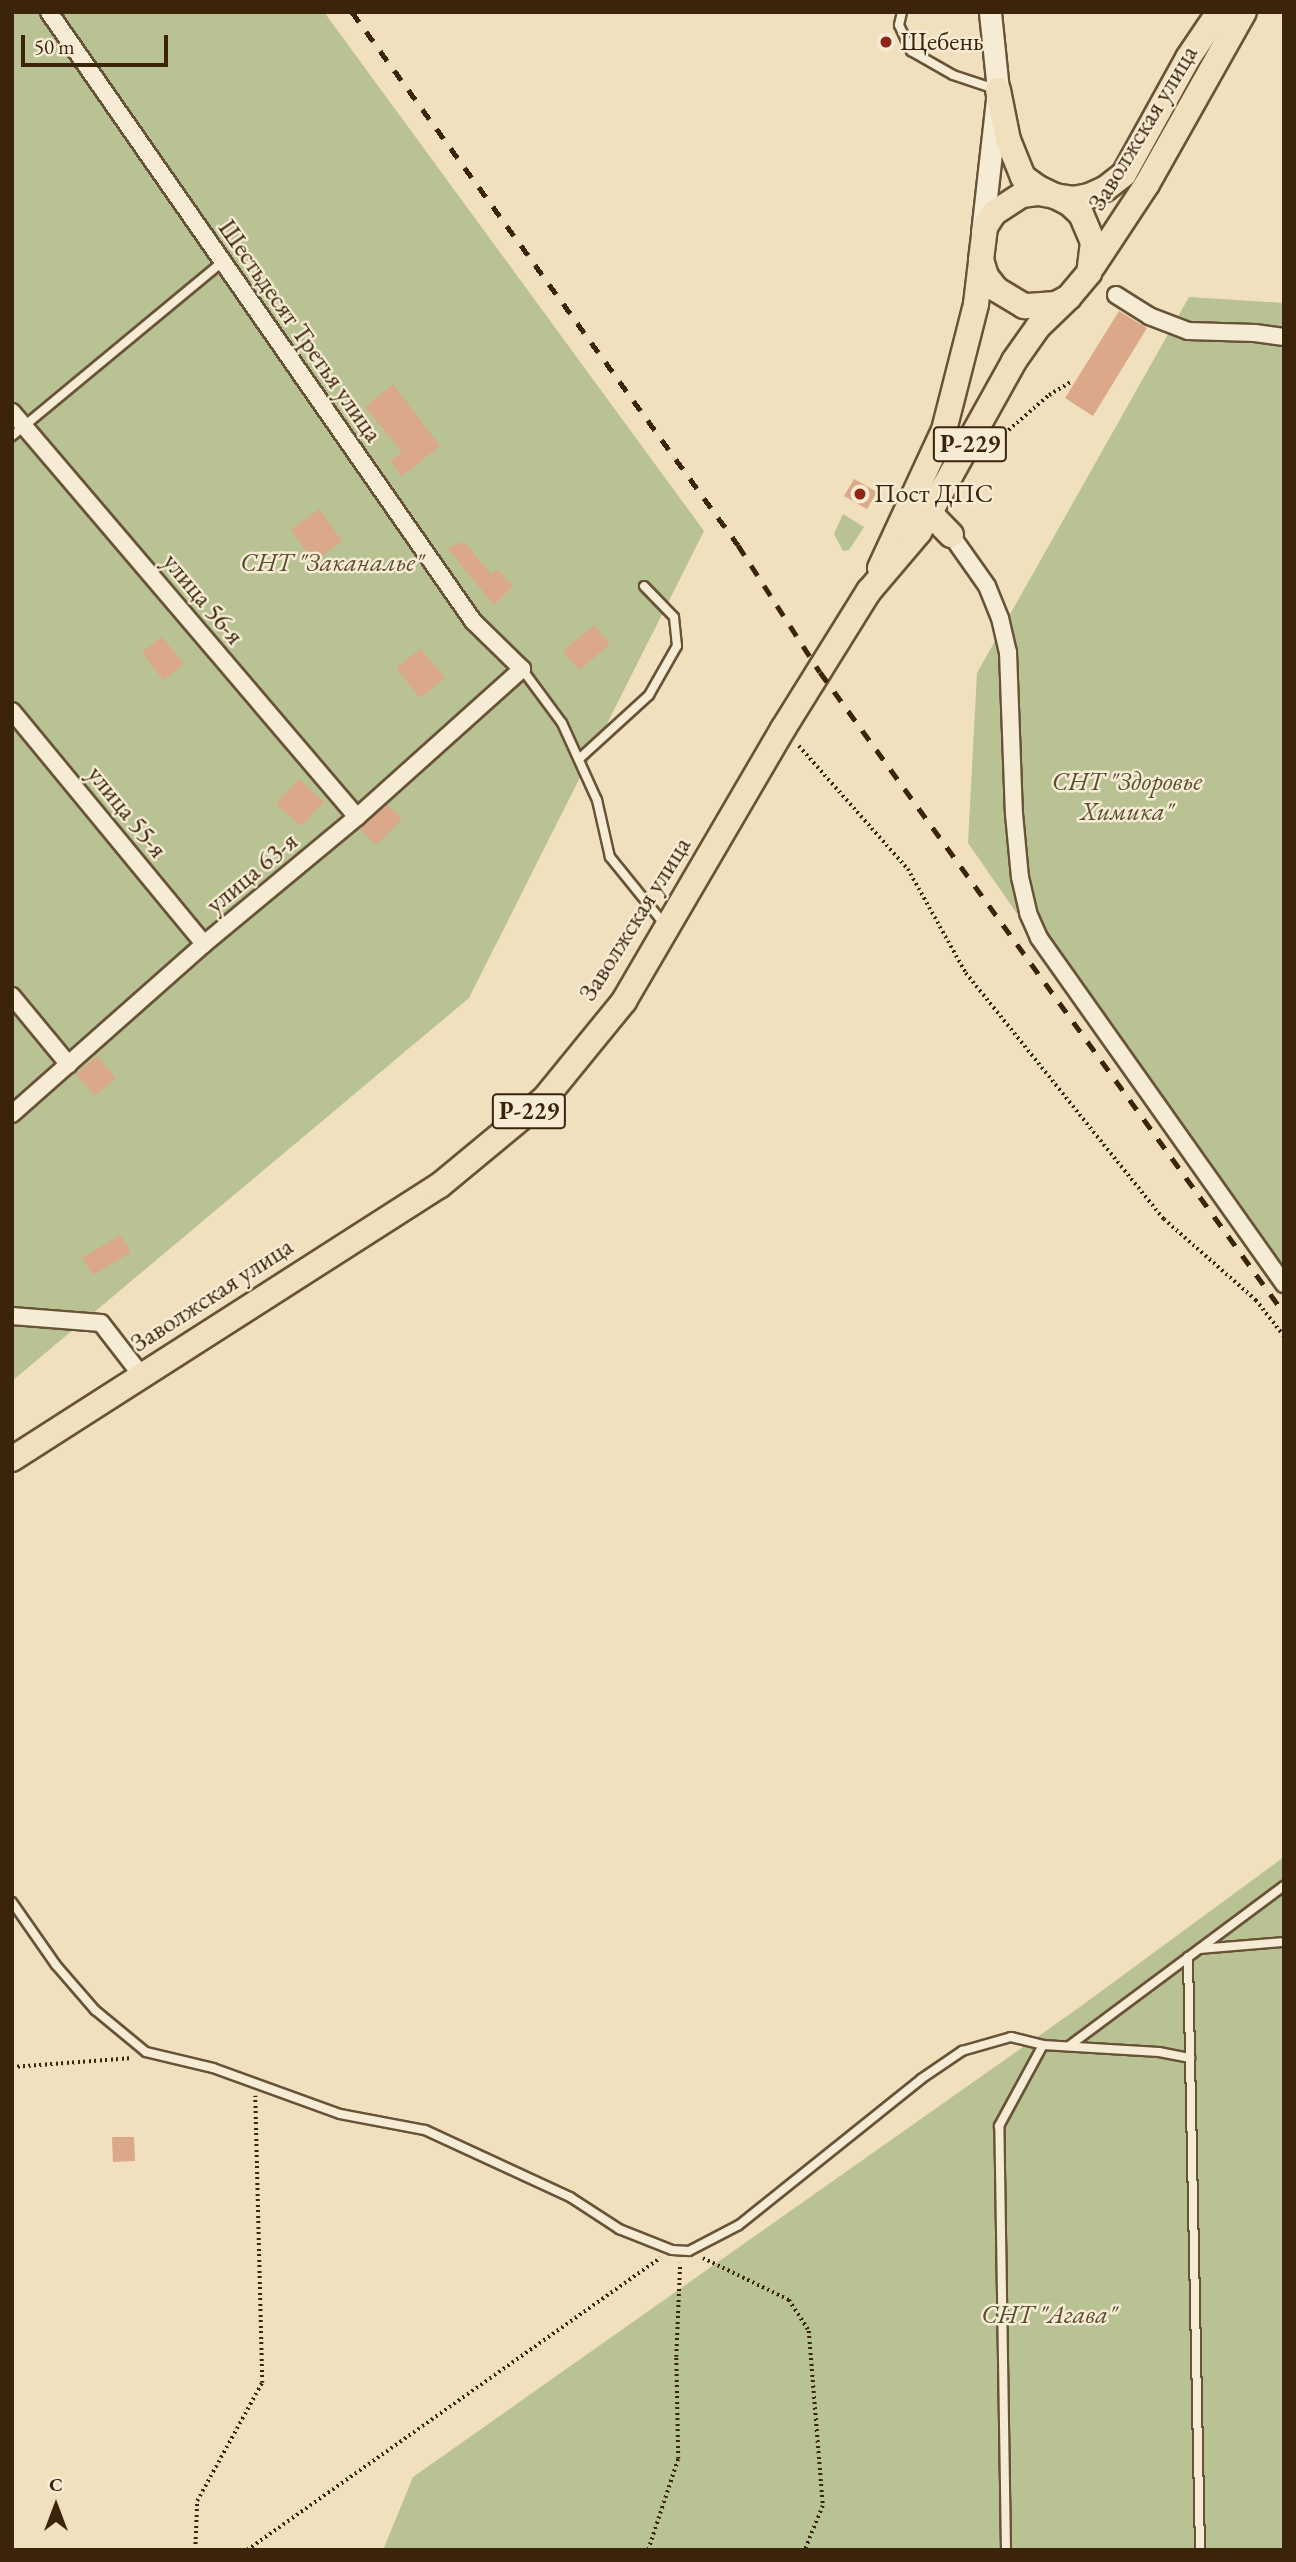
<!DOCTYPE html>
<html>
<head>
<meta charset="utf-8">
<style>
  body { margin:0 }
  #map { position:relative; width:1296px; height:2562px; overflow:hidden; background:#f1e0bd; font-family:"EB Garamond",serif }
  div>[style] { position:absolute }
  .green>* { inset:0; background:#b9c292 }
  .building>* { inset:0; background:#dba889 }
  .path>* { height:3.5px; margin-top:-1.75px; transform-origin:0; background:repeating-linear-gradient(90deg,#3c240a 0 2px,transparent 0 5.5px) }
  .roads { filter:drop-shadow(2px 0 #695337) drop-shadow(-2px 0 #695337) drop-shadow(0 2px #695337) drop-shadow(0 -2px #695337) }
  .lane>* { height:8px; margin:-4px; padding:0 4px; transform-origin:4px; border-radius:4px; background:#f6ebd4 }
  .street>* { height:16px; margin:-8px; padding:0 8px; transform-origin:8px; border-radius:8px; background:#f6ebd4 }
  .secondary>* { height:21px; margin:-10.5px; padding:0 10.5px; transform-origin:10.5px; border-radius:10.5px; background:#f6ebd4 }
  .primary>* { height:24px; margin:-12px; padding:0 12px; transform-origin:12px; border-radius:12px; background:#f1e0bd }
  .rail>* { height:5px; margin-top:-2.5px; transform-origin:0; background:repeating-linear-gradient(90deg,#3c240a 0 12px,transparent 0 24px) }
  .dots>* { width:19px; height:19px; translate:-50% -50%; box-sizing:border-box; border:4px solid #f6ebd4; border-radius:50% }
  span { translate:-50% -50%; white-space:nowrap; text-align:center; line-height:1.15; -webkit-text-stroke:5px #f6ebd4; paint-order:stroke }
  .shield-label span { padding:2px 5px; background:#f6ebd4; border:2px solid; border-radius:5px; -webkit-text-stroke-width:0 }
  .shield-label { font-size:24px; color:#3c240a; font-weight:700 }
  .poi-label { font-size:26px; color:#3c240a }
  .left { translate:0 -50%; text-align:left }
  .street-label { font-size:26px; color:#3c240a }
  .park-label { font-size:26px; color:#5b4c2c; font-style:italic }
  .frame { position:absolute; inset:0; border:14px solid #3c240a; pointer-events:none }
  .north { position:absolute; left:21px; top:2471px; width:70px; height:70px; -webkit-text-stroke:5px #f6ebd4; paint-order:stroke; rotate:0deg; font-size:19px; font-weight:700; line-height:28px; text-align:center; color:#3c240a }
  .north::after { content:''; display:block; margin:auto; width:24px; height:32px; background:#3c240a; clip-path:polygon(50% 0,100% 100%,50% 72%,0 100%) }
  .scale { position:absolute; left:21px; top:35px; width:147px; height:32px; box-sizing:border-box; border:4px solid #3c240a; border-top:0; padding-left:9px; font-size:21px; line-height:24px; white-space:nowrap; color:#3c240a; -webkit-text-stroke:5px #f6ebd4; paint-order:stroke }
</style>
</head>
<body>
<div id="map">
  <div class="green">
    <i style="clip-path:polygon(12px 12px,324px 12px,704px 531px,469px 998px,12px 1381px)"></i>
    <i style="clip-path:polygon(1189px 297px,1284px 303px,1284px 1298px,968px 843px,977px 673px)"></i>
    <i style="clip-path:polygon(843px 514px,864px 527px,849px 550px,843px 551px,834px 534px)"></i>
    <i style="clip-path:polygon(1284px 1857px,1284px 2550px,383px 2550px,413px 2477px,1077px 2009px)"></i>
  </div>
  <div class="building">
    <i style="clip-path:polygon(1119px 311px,1147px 328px,1093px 416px,1065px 398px)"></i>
    <i style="clip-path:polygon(393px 384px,440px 446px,402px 476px,390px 461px,402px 452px,365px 407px)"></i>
    <i style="clip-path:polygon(854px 479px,877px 492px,867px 509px,844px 496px)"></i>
    <i style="clip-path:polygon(319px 509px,342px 541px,314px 562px,291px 530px)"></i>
    <i style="clip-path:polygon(464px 542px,491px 574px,497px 569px,513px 586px,494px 605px,447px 548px)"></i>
    <i style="clip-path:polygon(594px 625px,610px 644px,579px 670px,563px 651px)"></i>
    <i style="clip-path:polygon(162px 637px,184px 664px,163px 680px,142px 652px)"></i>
    <i style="clip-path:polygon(421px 649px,445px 678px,420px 698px,396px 668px)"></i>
    <i style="clip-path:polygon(299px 779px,324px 802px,301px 826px,276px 804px)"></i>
    <i style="clip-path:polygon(387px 804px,402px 819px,376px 845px,360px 829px)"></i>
    <i style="clip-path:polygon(97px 1056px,116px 1078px,95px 1096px,76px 1074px)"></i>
    <i style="clip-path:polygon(120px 1235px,131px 1252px,93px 1275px,82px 1258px)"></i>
    <i style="clip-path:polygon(112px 2137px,134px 2137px,135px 2161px,113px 2162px)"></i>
  </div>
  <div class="path">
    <i style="left:996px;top:441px;width:70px;rotate:-41deg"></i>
    <i style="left:1049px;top:395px;width:26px;rotate:-31deg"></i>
    <i style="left:799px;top:746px;width:164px;rotate:48.5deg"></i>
    <i style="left:908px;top:869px;width:119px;rotate:60.9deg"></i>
    <i style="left:966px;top:973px;width:316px;rotate:51.2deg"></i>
    <i style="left:1164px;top:1219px;width:123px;rotate:41.4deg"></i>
    <i style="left:1256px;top:1300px;width:46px;rotate:52.1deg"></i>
    <i style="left:12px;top:2067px;width:121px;rotate:-4.3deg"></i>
    <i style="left:703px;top:2258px;width:96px;rotate:26deg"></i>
    <i style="left:789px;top:2300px;width:37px;rotate:57deg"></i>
    <i style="left:809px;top:2331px;width:176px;rotate:85.4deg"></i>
    <i style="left:823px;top:2506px;width:48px;rotate:112.2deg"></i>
    <i style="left:195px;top:2550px;width:49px;rotate:-87.7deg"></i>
    <i style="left:197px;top:2501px;width:135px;rotate:-61.2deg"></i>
    <i style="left:262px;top:2383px;width:287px;rotate:-91.4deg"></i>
    <i style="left:247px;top:2550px;width:506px;rotate:-35.26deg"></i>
    <i style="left:648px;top:2550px;width:96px;rotate:-71.8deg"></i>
    <i style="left:678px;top:2459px;width:102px;rotate:-91.1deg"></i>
    <i style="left:676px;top:2357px;width:94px;rotate:-87.6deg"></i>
  </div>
  <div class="roads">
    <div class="lane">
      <i style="left:902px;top:12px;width:13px;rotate:103deg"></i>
      <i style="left:899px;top:25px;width:29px;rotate:65deg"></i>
      <i style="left:911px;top:51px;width:48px;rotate:29.7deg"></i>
      <i style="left:953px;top:75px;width:44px;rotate:18.4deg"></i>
      <i style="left:12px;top:436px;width:273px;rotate:-39.6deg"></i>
      <i style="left:522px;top:669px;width:67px;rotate:53.5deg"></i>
      <i style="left:562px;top:723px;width:85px;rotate:65.6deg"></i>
      <i style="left:597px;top:800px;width:58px;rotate:77.2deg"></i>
      <i style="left:610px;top:857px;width:87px;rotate:51deg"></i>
      <i style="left:579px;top:759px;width:95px;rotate:-42.4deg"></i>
      <i style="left:649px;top:695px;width:56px;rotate:-60.3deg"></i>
      <i style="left:677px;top:646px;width:29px;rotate:-96deg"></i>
      <i style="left:674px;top:617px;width:43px;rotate:-134.1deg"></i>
      <i style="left:12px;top:1902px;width:77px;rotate:55.1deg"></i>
      <i style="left:56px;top:1965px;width:60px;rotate:49.1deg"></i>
      <i style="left:95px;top:2010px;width:66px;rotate:39.5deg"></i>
      <i style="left:146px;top:2052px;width:69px;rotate:13.4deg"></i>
      <i style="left:213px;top:2068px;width:135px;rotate:19.9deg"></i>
      <i style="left:340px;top:2114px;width:86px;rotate:10.7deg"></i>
      <i style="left:425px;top:2130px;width:160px;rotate:24.8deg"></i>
      <i style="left:570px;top:2197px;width:59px;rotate:33.1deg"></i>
      <i style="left:619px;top:2229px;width:57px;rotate:21.6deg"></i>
      <i style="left:672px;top:2250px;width:17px;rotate:3deg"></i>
      <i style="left:689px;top:2251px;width:56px;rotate:-27.5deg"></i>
      <i style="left:739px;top:2225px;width:233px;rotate:-38.7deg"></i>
      <i style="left:921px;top:2079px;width:50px;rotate:-34.3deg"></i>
      <i style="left:962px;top:2051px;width:51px;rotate:-15.9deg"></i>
      <i style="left:1011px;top:2037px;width:33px;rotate:14deg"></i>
      <i style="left:1043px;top:2045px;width:116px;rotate:3.5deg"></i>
      <i style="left:1159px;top:2052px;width:32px;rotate:11deg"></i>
      <i style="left:1200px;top:1949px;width:84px;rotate:-4.8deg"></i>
      <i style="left:1188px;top:1957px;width:593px;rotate:88.84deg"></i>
      <i style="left:1069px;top:2046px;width:268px;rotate:-36.7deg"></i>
      <i style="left:1006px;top:2550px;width:424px;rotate:-90.9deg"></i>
      <i style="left:999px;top:2126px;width:92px;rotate:-61.5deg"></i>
    </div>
    <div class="street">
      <i style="left:1116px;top:295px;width:39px;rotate:32deg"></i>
      <i style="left:1149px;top:316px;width:42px;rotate:21deg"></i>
      <i style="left:1188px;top:331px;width:67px;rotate:1.7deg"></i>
      <i style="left:1255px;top:333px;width:29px;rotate:8deg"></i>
      <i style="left:12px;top:412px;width:532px;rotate:49.57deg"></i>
      <i style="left:951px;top:535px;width:62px;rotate:54.8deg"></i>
      <i style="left:987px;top:586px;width:35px;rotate:68deg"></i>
      <i style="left:1000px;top:618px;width:35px;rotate:77deg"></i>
      <i style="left:1008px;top:652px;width:162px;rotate:87.9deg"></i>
      <i style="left:1014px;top:814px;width:63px;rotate:84.6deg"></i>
      <i style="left:1020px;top:877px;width:37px;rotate:77deg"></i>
      <i style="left:1028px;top:913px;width:27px;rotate:66deg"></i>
      <i style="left:1039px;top:938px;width:424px;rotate:54.7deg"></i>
      <i style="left:12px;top:711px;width:302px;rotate:50.5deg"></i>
      <i style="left:12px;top:996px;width:89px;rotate:50.4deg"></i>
      <i style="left:12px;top:1114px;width:256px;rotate:-41.5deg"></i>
      <i style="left:204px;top:944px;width:199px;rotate:-39.7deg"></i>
      <i style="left:357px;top:817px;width:222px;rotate:-41.9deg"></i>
      <i style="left:522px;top:669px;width:69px;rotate:-135.6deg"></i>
      <i style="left:473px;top:621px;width:742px;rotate:-124.85deg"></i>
      <i style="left:12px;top:1316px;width:89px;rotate:4.5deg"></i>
      <i style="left:101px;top:1323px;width:67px;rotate:52.3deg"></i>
    </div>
    <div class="secondary">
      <i style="left:982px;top:233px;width:144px;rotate:-83.6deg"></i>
      <i style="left:998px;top:90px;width:78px;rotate:-95.9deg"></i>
    </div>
    <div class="primary">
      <i style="left:998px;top:90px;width:51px;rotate:78.7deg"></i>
      <i style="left:1008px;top:140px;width:40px;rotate:68deg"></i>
      <i style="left:1023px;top:177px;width:19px;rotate:36deg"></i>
      <i style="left:1038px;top:188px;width:19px;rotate:25deg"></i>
      <i style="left:1055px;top:196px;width:16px;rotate:27deg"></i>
      <i style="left:1069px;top:203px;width:16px;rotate:43deg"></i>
      <i style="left:1081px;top:214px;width:30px;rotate:67deg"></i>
      <i style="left:1093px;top:242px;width:31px;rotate:97deg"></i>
      <i style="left:1089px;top:273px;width:31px;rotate:130deg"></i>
      <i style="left:1069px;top:297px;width:15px;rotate:152deg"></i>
      <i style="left:1056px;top:304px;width:32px;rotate:176deg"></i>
      <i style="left:1024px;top:306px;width:33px;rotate:-149deg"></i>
      <i style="left:996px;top:289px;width:16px;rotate:-128deg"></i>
      <i style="left:986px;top:276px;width:17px;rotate:-107deg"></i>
      <i style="left:981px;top:260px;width:33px;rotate:-83deg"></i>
      <i style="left:985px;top:227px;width:17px;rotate:-57deg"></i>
      <i style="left:994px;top:213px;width:33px;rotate:-33deg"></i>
      <i style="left:1022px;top:195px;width:17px;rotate:-7deg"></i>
      <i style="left:1039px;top:193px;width:16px;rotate:11deg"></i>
      <i style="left:1055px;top:196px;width:18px;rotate:9deg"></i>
      <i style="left:1073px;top:199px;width:16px;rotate:-11deg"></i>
      <i style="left:1089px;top:196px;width:17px;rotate:-24deg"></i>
      <i style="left:1105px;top:189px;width:24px;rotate:-38deg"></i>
      <i style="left:1124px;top:174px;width:132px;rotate:-61.1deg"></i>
      <i style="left:1188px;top:58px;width:55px;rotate:-56deg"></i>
      <i style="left:1093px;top:266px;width:98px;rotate:-56.6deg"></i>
      <i style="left:1147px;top:184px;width:197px;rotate:-60.6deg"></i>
      <i style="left:921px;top:504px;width:43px;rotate:45.9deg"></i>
      <i style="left:880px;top:568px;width:152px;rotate:-65.1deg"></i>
      <i style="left:944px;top:430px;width:130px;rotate:-75.7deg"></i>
      <i style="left:976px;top:304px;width:42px;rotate:-83.2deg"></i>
      <i style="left:12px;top:1459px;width:508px;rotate:-32.63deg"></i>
      <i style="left:440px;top:1185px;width:136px;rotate:-39.6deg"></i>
      <i style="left:545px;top:1098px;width:125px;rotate:-50.8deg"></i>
      <i style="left:624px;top:1001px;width:315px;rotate:-59.7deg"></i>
      <i style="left:783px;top:729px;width:163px;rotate:-58.1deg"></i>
      <i style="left:869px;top:591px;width:77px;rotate:-49.7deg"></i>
      <i style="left:919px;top:532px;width:196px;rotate:-60.9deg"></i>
      <i style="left:1014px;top:361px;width:42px;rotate:-54.8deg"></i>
      <i style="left:1038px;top:327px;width:43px;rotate:-44.1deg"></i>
    </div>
  </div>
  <div class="rail">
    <i style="left:352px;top:12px;width:658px;rotate:54.09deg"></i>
    <i style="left:738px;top:545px;width:151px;rotate:57.2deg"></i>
    <i style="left:820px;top:672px;width:791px;rotate:54.1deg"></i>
  </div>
  <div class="dots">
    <i style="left:886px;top:42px;background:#8f2418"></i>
    <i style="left:860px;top:494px;background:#8f2418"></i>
  </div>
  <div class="shield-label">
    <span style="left:970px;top:444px">Р-229</span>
    <span style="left:529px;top:1111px">Р-229</span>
  </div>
  <div class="poi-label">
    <span class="left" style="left:900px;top:42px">Щебень</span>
    <span class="left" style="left:874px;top:494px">Пост ДПС</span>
  </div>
  <div class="street-label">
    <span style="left:1143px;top:128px;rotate:-59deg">Заволжская улица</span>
    <span style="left:300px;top:331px;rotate:55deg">Шестьдесят Третья улица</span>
    <span style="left:203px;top:599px;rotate:50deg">улица 56-я</span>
    <span style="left:127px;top:812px;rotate:51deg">улица 55-я</span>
    <span style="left:252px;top:873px;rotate:-40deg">улица 63-я</span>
    <span style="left:635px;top:919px;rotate:-58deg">Заволжская улица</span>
    <span style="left:212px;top:1295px;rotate:-33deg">Заволжская улица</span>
  </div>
  <div class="park-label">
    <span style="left:332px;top:563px">СНТ "Заканалье"</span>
    <span style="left:1127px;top:797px">СНТ "Здоровье<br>Химика"</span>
    <span style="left:1049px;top:2315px">СНТ "Агава"</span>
  </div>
  <div class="frame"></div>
  <div class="north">С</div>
  <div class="scale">50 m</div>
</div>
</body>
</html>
